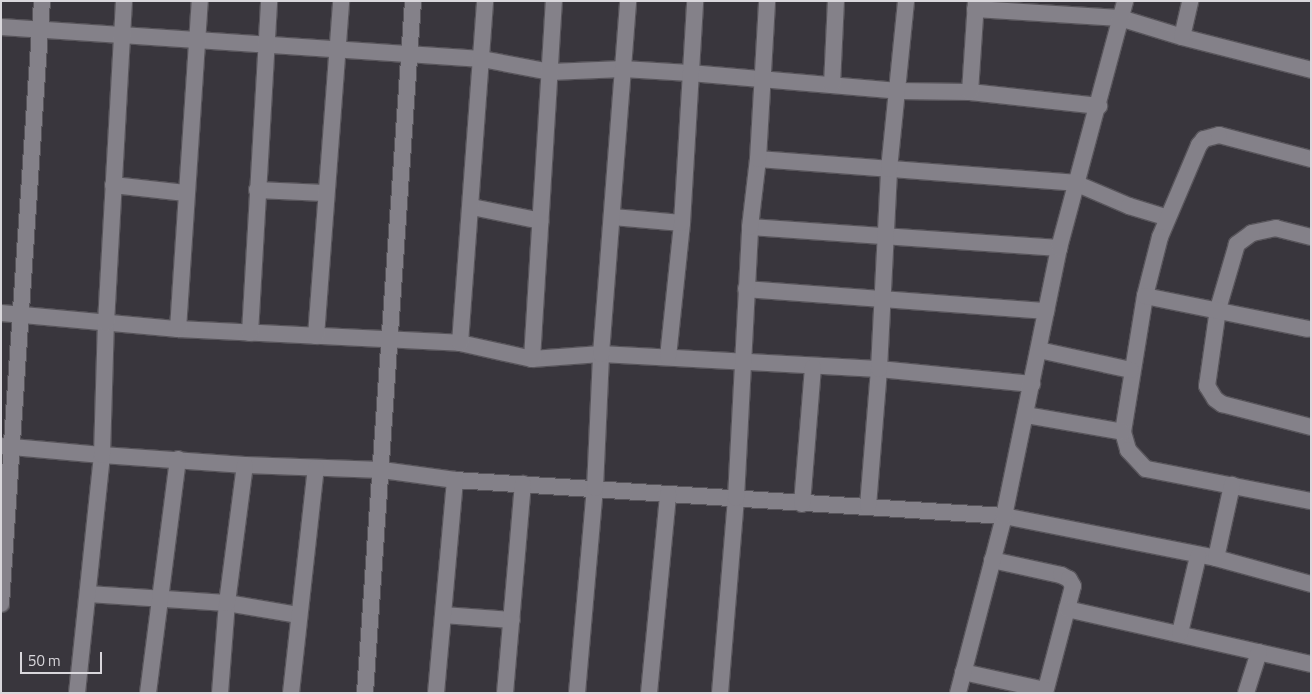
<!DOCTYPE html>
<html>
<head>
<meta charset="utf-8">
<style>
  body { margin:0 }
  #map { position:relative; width:1312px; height:694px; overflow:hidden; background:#39363d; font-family:"Titillium Web",sans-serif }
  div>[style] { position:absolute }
  .roads { filter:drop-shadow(1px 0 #58555b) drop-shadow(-1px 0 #58555b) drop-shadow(0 1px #58555b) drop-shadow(0 -1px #58555b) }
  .minor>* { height:16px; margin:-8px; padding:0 8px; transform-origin:8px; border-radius:8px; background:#848189 }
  span { translate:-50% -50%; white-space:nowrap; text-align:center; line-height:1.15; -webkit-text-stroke:4.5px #39363d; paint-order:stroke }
  .frame { position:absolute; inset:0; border:2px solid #d9d7dc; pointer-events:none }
  .scale { position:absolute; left:20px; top:652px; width:82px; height:22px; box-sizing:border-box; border:2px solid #d9d7dc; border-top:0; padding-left:6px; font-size:15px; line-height:18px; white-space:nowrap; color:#d9d7dc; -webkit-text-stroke:4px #39363d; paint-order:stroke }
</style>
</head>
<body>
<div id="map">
  <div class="roads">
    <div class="minor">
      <i style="left:975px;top:9px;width:145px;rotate:3.6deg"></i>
      <i style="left:1120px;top:18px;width:65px;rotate:17deg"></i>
      <i style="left:1182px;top:37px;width:133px;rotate:14.3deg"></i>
      <i style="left:1px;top:27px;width:482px;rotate:3.8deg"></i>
      <i style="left:482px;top:59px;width:69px;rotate:10.8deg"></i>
      <i style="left:550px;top:72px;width:73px;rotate:-2.4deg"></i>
      <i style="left:623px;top:69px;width:67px;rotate:3.4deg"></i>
      <i style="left:690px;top:73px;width:209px;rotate:4.9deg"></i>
      <i style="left:898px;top:91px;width:72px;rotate:0.8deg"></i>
      <i style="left:970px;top:92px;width:130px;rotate:6.2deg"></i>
      <i style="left:1182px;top:37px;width:37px;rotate:-77deg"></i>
      <i style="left:832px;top:85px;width:84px;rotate:-87.3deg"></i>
      <i style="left:970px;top:92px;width:91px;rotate:-86.2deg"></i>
      <i style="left:758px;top:159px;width:318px;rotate:4.3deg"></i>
      <i style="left:1075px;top:183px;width:59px;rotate:23.1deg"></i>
      <i style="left:1129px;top:206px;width:39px;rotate:17deg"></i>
      <i style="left:1311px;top:159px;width:95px;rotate:-165.4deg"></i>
      <i style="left:1219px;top:135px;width:16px;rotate:165deg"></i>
      <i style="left:1204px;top:139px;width:8px;rotate:130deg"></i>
      <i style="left:1199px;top:145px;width:100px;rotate:113deg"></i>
      <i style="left:1160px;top:237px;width:61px;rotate:104.3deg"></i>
      <i style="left:1145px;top:296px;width:138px;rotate:99.2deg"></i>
      <i style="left:1123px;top:432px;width:19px;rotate:74deg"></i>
      <i style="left:1128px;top:450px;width:26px;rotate:47deg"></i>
      <i style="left:1146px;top:469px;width:168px;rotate:11deg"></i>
      <i style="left:113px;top:185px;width:73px;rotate:6.3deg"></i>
      <i style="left:257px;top:190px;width:68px;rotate:2.5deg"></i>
      <i style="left:472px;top:207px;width:70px;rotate:11.5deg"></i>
      <i style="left:613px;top:217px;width:69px;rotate:5deg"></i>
      <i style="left:750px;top:227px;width:310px;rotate:3.9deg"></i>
      <i style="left:1311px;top:237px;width:36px;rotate:-166deg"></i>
      <i style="left:1276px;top:228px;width:25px;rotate:168deg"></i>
      <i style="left:1252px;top:233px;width:19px;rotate:144deg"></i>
      <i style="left:1237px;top:244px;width:68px;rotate:106.3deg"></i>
      <i style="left:1218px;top:309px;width:78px;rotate:98.1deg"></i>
      <i style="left:1207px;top:386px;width:15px;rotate:58deg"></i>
      <i style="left:1215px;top:399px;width:9px;rotate:36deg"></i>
      <i style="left:1222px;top:404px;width:92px;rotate:14.5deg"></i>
      <i style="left:746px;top:289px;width:301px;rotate:4.2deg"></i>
      <i style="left:1145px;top:296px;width:166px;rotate:11.4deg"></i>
      <i style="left:1px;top:313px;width:178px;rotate:5.2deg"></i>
      <i style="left:178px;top:329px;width:282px;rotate:2.8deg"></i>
      <i style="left:460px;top:343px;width:74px;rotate:12.5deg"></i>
      <i style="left:532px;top:359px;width:69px;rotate:-4.1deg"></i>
      <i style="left:601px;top:354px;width:278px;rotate:3.1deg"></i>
      <i style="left:879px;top:369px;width:154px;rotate:5.6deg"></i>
      <i style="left:178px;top:329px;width:329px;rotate:-86.2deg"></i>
      <i style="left:250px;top:333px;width:333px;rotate:-86.7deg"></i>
      <i style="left:316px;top:336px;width:336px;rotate:-85.7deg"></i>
      <i style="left:460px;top:343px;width:343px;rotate:-85.8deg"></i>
      <i style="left:1039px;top:350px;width:94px;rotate:12.3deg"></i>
      <i style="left:668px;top:357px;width:135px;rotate:-84deg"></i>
      <i style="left:682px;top:223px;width:222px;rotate:-86.6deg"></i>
      <i style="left:532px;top:359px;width:359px;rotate:-86.5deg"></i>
      <i style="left:1026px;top:415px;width:98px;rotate:9.9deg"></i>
      <i style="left:1px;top:446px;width:101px;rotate:5.1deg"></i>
      <i style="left:102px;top:455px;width:143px;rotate:4deg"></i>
      <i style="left:245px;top:465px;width:137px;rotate:2.1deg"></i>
      <i style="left:382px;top:470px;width:74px;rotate:7.8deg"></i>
      <i style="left:455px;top:480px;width:550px;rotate:3.75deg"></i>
      <i style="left:1004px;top:516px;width:216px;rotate:11.2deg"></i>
      <i style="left:1216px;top:558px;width:98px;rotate:15.3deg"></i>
      <i style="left:802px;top:504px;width:137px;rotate:-85.4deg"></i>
      <i style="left:868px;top:506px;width:137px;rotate:-85.4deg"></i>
      <i style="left:879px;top:369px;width:200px;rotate:-87.1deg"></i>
      <i style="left:889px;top:169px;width:169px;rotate:-84.2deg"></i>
      <i style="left:1216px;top:558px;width:75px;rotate:-77.6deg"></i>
      <i style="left:992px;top:560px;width:71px;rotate:12.3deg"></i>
      <i style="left:1061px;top:575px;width:9px;rotate:27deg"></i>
      <i style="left:1069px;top:579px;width:8px;rotate:60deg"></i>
      <i style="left:1073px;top:586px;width:111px;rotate:104.7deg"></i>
      <i style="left:88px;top:594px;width:139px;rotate:3.7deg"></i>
      <i style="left:227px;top:603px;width:73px;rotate:9.5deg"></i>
      <i style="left:1px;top:604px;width:604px;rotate:-86.11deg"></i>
      <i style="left:1067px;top:609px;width:250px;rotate:12.7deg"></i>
      <i style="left:443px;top:615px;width:69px;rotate:4.1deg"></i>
      <i style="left:1180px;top:633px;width:79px;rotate:-76.8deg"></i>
      <i style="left:963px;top:672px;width:84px;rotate:12.4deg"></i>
      <i style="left:77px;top:693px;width:239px;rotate:-84deg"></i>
      <i style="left:102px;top:455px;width:132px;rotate:-88.3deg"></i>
      <i style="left:106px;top:323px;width:323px;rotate:-86.8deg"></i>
      <i style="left:148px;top:693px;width:236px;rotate:-82.7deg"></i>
      <i style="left:220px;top:693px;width:90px;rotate:-85.6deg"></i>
      <i style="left:227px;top:603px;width:139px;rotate:-82.6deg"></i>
      <i style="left:291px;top:693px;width:226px;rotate:-83.7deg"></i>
      <i style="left:365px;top:693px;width:694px;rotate:-86.03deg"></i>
      <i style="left:436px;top:693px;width:214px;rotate:-84.9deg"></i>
      <i style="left:505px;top:693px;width:210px;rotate:-85.1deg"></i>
      <i style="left:577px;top:693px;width:206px;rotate:-85deg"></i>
      <i style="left:595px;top:488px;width:134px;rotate:-87.4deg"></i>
      <i style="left:601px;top:354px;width:354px;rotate:-85.6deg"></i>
      <i style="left:649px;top:693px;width:200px;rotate:-84.5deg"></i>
      <i style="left:720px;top:693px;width:196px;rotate:-85.3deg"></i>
      <i style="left:736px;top:498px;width:271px;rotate:-87deg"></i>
      <i style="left:750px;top:227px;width:68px;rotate:-83.3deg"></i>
      <i style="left:758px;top:159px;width:158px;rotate:-86.7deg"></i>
      <i style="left:958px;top:693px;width:183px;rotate:-75.4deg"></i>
      <i style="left:1004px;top:516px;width:274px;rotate:-78.4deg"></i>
      <i style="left:1059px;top:248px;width:256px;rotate:-75deg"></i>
      <i style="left:1246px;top:693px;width:43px;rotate:-72.4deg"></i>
    </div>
  </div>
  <div class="frame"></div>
  <div class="scale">50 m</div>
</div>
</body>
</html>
